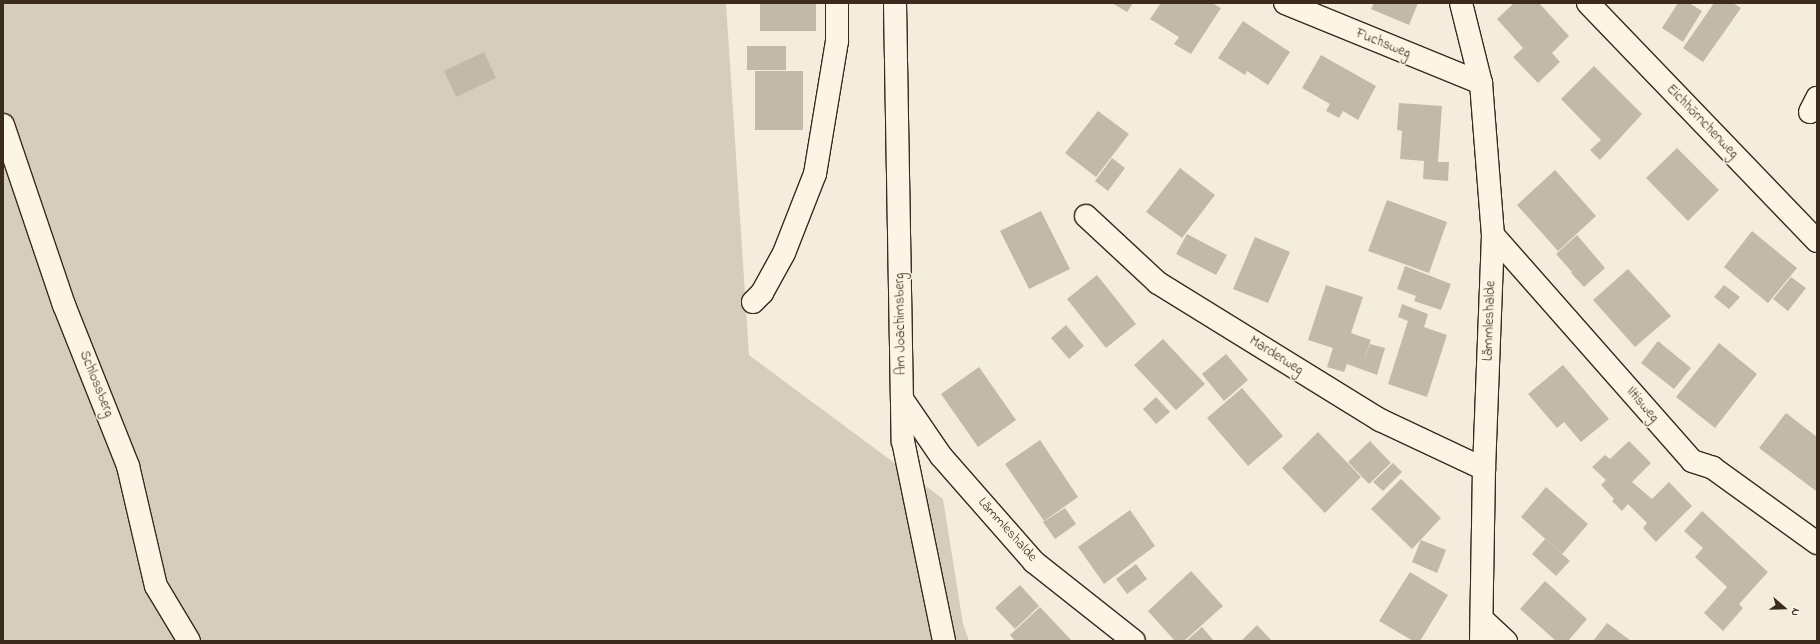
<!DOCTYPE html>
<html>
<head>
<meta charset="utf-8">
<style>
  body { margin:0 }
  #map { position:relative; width:1820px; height:644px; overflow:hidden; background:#f4eddd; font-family:"Indie Flower",sans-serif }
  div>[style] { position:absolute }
  .green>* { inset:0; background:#d6cdbd }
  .building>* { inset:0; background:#c3b9aa }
  .roads { filter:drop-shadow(1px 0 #3b2a1e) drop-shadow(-1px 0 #3b2a1e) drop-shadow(0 1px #3b2a1e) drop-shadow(0 -1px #3b2a1e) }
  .minor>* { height:22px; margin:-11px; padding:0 11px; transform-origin:11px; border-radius:11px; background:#fcf5e5 }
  span { translate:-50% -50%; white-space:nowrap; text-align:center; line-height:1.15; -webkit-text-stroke:3.5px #fcf5e5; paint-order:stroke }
  .street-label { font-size:14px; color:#3b2a1e }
  .frame { position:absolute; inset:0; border:4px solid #3b2a1e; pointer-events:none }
  .north { position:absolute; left:1764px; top:588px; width:40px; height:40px; -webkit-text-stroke:3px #fcf5e5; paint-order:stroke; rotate:110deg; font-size:11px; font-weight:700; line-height:16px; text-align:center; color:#3b2a1e }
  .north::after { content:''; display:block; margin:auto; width:14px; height:18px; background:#3b2a1e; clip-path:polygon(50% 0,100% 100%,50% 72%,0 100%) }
</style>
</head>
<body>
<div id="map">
  <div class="green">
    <i style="clip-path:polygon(3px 3px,726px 3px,749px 355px,943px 499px,963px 624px,969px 641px,3px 641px)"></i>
  </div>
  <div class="building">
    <i style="clip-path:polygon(760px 3px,816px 3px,816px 31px,760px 31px)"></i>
    <i style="clip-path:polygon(1112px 3px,1133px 3px,1127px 12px)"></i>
    <i style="clip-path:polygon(1161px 3px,1212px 3px,1221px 8px,1191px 54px,1174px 44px,1179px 37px,1150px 19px)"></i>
    <i style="clip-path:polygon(1374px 3px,1418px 3px,1409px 25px,1371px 9px)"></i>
    <i style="clip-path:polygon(1514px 3px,1539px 3px,1569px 36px,1552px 53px,1560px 62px,1538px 83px,1513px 57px,1523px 48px,1497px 19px)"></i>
    <i style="clip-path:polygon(1678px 3px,1689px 3px,1702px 11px,1683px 42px,1662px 28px)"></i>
    <i style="clip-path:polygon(1714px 3px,1733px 3px,1741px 8px,1703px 62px,1683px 48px)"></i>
    <i style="clip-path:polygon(1243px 21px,1290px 52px,1268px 85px,1247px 71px,1245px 75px,1218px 58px)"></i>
    <i style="clip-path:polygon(747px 46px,786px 46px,786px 70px,747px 70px)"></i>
    <i style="clip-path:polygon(484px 52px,496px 78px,456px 97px,444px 71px)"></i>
    <i style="clip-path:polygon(1321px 55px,1376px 86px,1358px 120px,1343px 111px,1339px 118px,1326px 111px,1330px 104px,1302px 88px)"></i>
    <i style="clip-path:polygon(1594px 66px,1642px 114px,1600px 160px,1590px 150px,1601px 140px,1561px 99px)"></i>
    <i style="clip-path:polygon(755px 71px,803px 71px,803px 130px,755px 130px)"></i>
    <i style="clip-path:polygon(1399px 103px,1442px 106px,1438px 162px,1449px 162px,1448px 181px,1423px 179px,1424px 161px,1400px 159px,1402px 131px,1397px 130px)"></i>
    <i style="clip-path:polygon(1098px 111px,1129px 134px,1096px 177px,1065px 153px)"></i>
    <i style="clip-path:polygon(1677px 148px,1719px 190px,1688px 221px,1646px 178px)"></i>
    <i style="clip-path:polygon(1112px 158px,1125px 168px,1108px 191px,1095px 181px)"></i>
    <i style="clip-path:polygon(1180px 168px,1215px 195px,1182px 238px,1146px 212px)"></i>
    <i style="clip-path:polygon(1555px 170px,1596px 216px,1558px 251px,1517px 205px)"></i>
    <i style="clip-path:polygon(1387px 200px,1447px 222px,1429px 273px,1368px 251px)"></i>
    <i style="clip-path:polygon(1041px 211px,1070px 269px,1029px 289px,1000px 231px)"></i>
    <i style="clip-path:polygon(1752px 231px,1797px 268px,1768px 303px,1724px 267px)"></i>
    <i style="clip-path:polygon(1187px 234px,1227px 255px,1216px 275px,1176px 254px)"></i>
    <i style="clip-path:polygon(1577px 235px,1605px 268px,1584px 287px,1571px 273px,1577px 268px,1572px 272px,1556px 254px)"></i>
    <i style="clip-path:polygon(1255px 237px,1290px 252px,1268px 303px,1233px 289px)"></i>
    <i style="clip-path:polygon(1405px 266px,1451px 284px,1441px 310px,1414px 301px,1416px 296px,1397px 289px)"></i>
    <i style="clip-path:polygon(1628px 269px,1671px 316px,1635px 347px,1593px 300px)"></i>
    <i style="clip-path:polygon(1097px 275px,1136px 324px,1106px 348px,1067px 299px)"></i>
    <i style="clip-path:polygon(1791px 277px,1806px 288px,1788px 311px,1773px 299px)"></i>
    <i style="clip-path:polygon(1326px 285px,1363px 297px,1351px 333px,1371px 340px,1362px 365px,1370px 344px,1385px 348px,1377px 375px,1347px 364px,1344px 372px,1327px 367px,1333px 348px,1308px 340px)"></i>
    <i style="clip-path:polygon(1724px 285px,1740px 297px,1729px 309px,1714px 297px)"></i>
    <i style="clip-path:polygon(1402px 304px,1428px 314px,1424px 327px,1447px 335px,1427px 397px,1388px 384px,1408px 321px,1398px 317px)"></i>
    <i style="clip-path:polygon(1066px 325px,1084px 346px,1069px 359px,1051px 338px)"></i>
    <i style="clip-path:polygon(1163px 339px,1205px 384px,1176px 410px,1134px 365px)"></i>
    <i style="clip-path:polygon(1658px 341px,1691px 368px,1674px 389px,1641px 363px)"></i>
    <i style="clip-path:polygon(1719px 343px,1757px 374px,1715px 428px,1676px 397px)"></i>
    <i style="clip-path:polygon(1226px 354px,1248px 380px,1224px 401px,1202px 374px)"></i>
    <i style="clip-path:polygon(1563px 365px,1609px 419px,1581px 442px,1564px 422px,1557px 428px,1528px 394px)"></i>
    <i style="clip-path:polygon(979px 367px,1016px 420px,978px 447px,941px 394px)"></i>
    <i style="clip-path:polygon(1242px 388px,1283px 436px,1248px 466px,1207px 418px)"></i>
    <i style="clip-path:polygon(1156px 397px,1170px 412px,1156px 424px,1143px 409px)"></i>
    <i style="clip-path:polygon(1786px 413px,1817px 437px,1816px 491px,1759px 448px)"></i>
    <i style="clip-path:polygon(1318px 432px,1361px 477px,1325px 513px,1282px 468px)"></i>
    <i style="clip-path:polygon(1040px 440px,1078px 497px,1044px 521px,1005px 464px)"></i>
    <i style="clip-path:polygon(1370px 441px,1391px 463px,1369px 484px,1348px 462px)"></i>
    <i style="clip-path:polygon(1629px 441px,1651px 463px,1632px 482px,1652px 499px,1669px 482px,1692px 506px,1656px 542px,1643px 528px,1647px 523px,1628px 504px,1622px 511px,1612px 501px,1614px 499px,1601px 485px,1606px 480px,1592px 467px,1605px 455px,1610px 459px)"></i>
    <i style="clip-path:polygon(1393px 463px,1402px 472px,1383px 491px,1373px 482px)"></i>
    <i style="clip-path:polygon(1401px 479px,1441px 518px,1412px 549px,1371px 509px)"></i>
    <i style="clip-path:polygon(1546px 487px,1588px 524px,1562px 554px,1521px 517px)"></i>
    <i style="clip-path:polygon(1065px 508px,1076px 524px,1055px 539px,1043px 522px)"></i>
    <i style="clip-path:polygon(1130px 510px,1155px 546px,1104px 584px,1078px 547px)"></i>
    <i style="clip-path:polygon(1702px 511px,1768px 572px,1739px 604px,1743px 608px,1723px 631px,1704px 613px,1727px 587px,1695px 557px,1703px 548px,1684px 531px)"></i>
    <i style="clip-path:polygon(1545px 539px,1570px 561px,1556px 576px,1532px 554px)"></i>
    <i style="clip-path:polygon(1421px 540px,1446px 550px,1437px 573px,1412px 562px)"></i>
    <i style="clip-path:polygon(1136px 564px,1147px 579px,1127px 594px,1116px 579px)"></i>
    <i style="clip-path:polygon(1191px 571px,1223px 606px,1184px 641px,1175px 641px,1148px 611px)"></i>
    <i style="clip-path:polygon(1410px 572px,1448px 595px,1420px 641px,1413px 641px,1379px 621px)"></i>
    <i style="clip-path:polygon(1545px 581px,1587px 619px,1568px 641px,1556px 641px,1520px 609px)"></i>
    <i style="clip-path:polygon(1020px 585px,1039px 606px,1015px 629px,995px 608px)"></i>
    <i style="clip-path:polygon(1040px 607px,1072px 641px,1015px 641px,1010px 635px)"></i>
    <i style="clip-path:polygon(1607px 623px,1631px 641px,1593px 641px)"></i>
    <i style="clip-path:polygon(1257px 625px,1272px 641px,1241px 641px)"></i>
    <i style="clip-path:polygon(1202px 627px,1214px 641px,1186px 641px)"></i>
  </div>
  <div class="roads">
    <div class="minor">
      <i style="left:895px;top:3px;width:438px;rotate:89deg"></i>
      <i style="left:903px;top:441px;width:204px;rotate:78.4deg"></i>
      <i style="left:1285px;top:3px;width:212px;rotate:22.2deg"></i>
      <i style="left:1461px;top:3px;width:82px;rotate:76deg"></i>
      <i style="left:1481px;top:83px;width:152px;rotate:85.5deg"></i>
      <i style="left:1493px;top:235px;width:234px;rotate:92.2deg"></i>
      <i style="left:1484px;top:469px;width:172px;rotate:91deg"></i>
      <i style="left:1588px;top:3px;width:330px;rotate:46.1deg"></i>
      <i style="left:1810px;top:112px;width:16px;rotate:-63deg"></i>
      <i style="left:3px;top:125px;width:190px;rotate:71.3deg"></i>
      <i style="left:64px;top:305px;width:173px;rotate:68.3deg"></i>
      <i style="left:128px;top:466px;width:123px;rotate:76.9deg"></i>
      <i style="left:156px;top:586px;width:64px;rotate:59deg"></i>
      <i style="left:1086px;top:216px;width:98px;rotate:42.9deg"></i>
      <i style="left:1158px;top:283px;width:261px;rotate:31.7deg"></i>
      <i style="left:1380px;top:420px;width:115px;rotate:25.2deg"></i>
      <i style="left:1493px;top:235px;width:301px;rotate:48.6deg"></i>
      <i style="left:1692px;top:461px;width:22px;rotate:18deg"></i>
      <i style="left:1713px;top:468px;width:128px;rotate:35.8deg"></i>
      <i style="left:753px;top:302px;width:13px;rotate:-45deg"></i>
      <i style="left:762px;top:293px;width:46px;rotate:-61.2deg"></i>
      <i style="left:784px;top:253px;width:85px;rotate:-68.6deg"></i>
      <i style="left:815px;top:174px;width:135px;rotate:-80.6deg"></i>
      <i style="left:837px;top:41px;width:38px;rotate:-90deg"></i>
      <i style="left:902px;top:399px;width:69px;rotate:55.6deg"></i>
      <i style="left:941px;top:456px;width:141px;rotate:48.7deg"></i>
      <i style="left:1034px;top:562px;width:127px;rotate:38.3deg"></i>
      <i style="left:1482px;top:619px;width:33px;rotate:43deg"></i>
    </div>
  </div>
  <div class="street-label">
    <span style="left:1383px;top:44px;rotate:22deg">Fuchsweg</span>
    <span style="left:1702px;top:122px;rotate:46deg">Eichhörnchenweg</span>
    <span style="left:1490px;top:321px;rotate:-88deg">Lämmleshalde</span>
    <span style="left:901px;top:324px;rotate:-91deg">Am Joachimsberg</span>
    <span style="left:1276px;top:356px;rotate:32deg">Marderweg</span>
    <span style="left:96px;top:384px;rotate:68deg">Schlossberg</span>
    <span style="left:1642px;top:405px;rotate:49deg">Iltisweg</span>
    <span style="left:1007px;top:530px;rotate:48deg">Lämmleshalde</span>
  </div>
  <div class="frame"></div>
  <div class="north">N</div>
</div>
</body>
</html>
